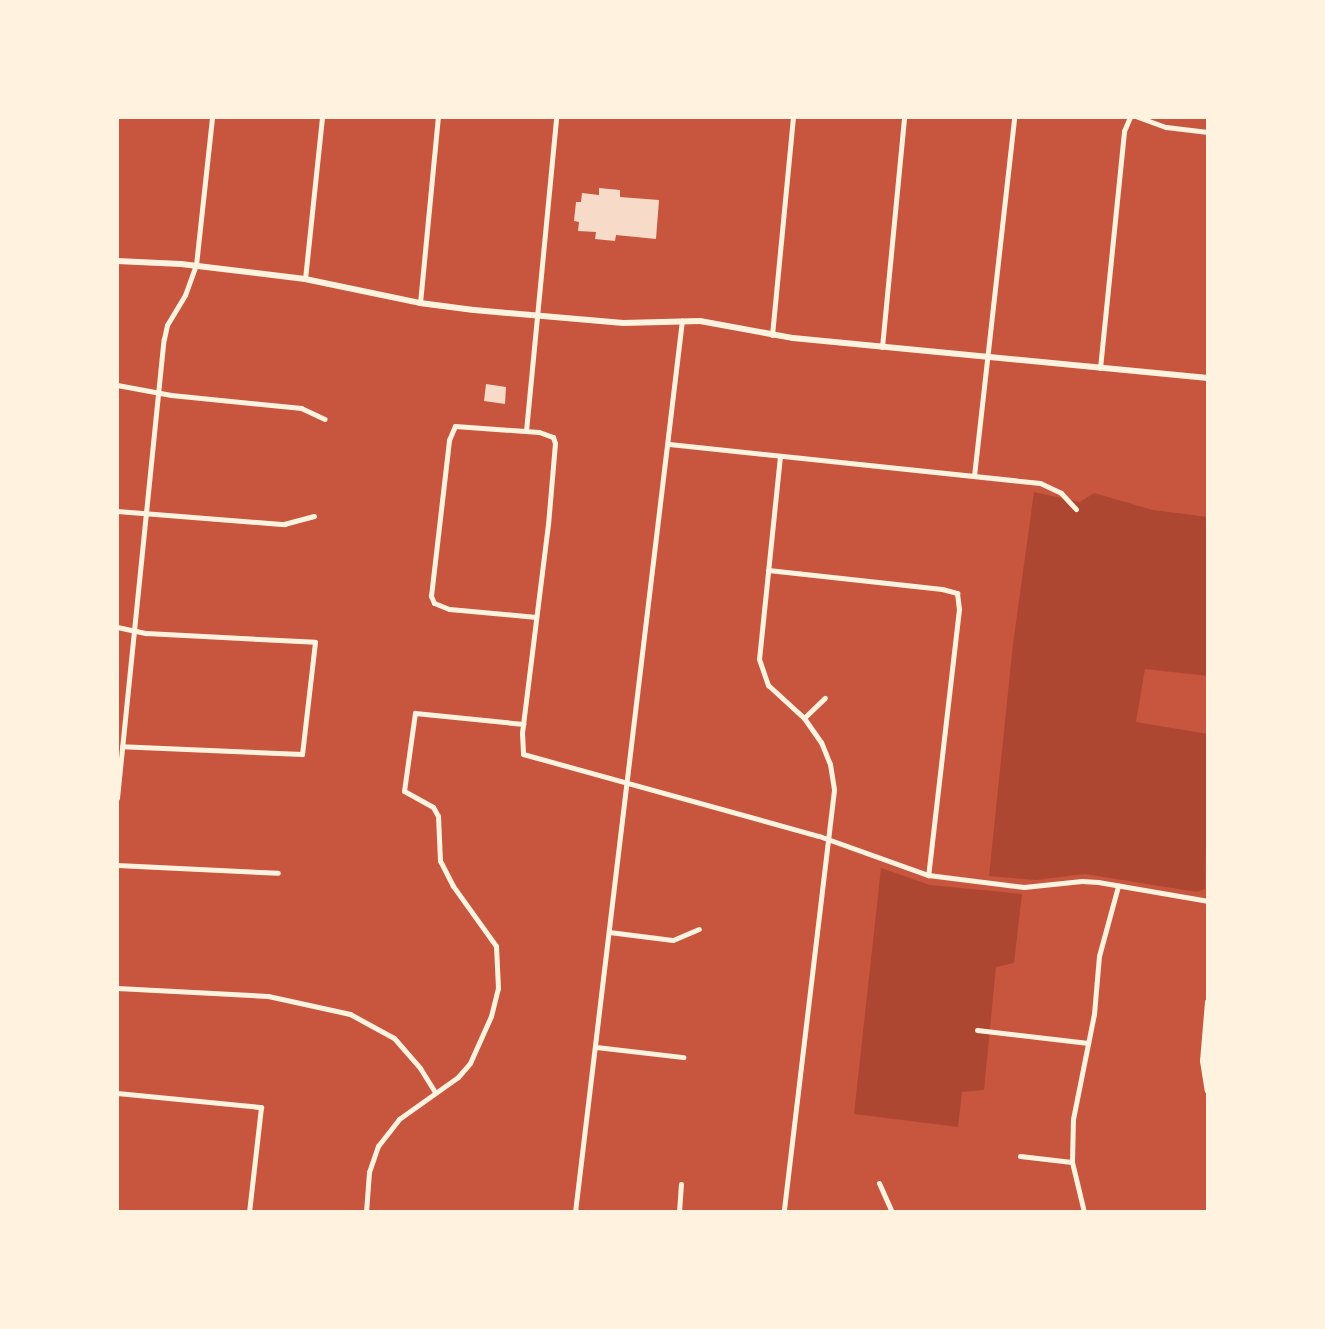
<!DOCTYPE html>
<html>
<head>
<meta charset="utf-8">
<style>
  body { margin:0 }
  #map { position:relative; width:1325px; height:1329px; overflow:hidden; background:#c8553d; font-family:"Fira Sans",sans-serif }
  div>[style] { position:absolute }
  .green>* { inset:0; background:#ae4732 }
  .building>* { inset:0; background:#f7dbc8 }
  .minor>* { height:5px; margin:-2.5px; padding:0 2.5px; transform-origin:2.5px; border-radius:2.5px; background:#fff3e0 }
  .tertiary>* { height:6px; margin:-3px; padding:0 3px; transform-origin:3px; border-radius:3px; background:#fff3e0 }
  span { translate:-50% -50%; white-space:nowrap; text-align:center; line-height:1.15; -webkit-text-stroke:7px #fff3e0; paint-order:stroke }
  .frame { position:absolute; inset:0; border:119px solid #fff3e0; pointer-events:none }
</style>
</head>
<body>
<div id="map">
  <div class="green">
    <i style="clip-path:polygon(1034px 492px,1080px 502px,1094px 493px,1153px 510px,1208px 517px,1208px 676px,1145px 669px,1136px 722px,1208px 734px,1205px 889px,1197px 892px,1085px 874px,1036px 880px,989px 876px,1013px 644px)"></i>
    <i style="clip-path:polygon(881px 868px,930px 885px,1022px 894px,1014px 963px,996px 967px,984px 1090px,962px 1092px,958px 1127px,854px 1114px)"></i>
  </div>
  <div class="building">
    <i style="clip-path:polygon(599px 188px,620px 190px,620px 197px,659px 200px,656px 239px,616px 235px,615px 241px,595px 239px,596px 232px,578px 231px,579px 222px,574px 221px,576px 202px,581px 202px,582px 193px,599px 195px)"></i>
    <i style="clip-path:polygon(486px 384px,506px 387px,505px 404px,484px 401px)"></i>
  </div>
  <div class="minor">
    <i style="left:1138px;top:117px;width:30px;rotate:20deg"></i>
    <i style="left:1166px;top:127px;width:42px;rotate:6.8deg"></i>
    <i style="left:305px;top:279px;width:163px;rotate:-84deg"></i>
    <i style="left:420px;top:303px;width:187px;rotate:-84.5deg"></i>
    <i style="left:772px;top:335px;width:219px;rotate:-84.5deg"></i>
    <i style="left:882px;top:347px;width:231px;rotate:-84.5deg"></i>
    <i style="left:1100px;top:368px;width:238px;rotate:-84.2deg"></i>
    <i style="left:1124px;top:131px;width:15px;rotate:-67deg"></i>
    <i style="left:117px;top:385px;width:55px;rotate:10.5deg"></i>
    <i style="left:171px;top:395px;width:131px;rotate:5.7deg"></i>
    <i style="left:301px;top:408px;width:26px;rotate:25deg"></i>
    <i style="left:526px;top:431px;width:315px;rotate:-84.5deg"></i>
    <i style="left:669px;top:444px;width:373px;rotate:6deg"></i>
    <i style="left:1040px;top:483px;width:23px;rotate:25deg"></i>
    <i style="left:1061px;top:493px;width:22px;rotate:47deg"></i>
    <i style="left:780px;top:456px;width:204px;rotate:95.9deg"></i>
    <i style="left:759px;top:659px;width:28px;rotate:71deg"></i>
    <i style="left:768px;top:685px;width:49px;rotate:42.5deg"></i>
    <i style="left:804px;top:718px;width:29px;rotate:55deg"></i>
    <i style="left:821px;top:742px;width:24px;rotate:68deg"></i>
    <i style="left:830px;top:764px;width:26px;rotate:81deg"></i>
    <i style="left:834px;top:790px;width:425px;rotate:96.8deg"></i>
    <i style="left:974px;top:476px;width:361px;rotate:-83.6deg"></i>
    <i style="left:117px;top:511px;width:168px;rotate:4.5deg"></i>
    <i style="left:284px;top:524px;width:31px;rotate:-15deg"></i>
    <i style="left:768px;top:570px;width:175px;rotate:6.2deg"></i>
    <i style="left:942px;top:589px;width:16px;rotate:15deg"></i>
    <i style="left:957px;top:593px;width:16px;rotate:83deg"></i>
    <i style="left:959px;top:609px;width:268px;rotate:96.6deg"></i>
    <i style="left:536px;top:617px;width:87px;rotate:-174.7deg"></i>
    <i style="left:449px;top:609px;width:16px;rotate:-158deg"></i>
    <i style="left:434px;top:603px;width:8px;rotate:-113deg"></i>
    <i style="left:431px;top:596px;width:157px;rotate:-83.4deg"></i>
    <i style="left:449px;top:440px;width:15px;rotate:-67deg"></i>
    <i style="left:455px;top:426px;width:84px;rotate:4.1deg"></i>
    <i style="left:539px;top:432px;width:15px;rotate:20deg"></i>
    <i style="left:553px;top:437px;width:6px;rotate:72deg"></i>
    <i style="left:555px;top:443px;width:81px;rotate:94.9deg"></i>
    <i style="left:548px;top:524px;width:211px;rotate:97.1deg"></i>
    <i style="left:522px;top:733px;width:21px;rotate:87deg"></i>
    <i style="left:523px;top:754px;width:307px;rotate:15.5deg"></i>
    <i style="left:819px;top:836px;width:116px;rotate:19.7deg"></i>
    <i style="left:928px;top:875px;width:97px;rotate:7.1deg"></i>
    <i style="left:1024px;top:887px;width:58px;rotate:-5.9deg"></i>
    <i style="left:1082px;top:881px;width:16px;rotate:4deg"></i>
    <i style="left:1098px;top:882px;width:112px;rotate:9.8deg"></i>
    <i style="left:117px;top:627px;width:30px;rotate:12deg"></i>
    <i style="left:146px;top:633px;width:169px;rotate:3deg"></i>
    <i style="left:315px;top:642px;width:113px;rotate:96.6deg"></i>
    <i style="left:302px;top:754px;width:180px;rotate:-177.5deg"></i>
    <i style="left:804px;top:718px;width:29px;rotate:-44deg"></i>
    <i style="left:117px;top:798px;width:461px;rotate:-84.2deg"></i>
    <i style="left:164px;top:339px;width:14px;rotate:-78deg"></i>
    <i style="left:167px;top:325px;width:35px;rotate:-59deg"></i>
    <i style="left:185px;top:295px;width:32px;rotate:-70deg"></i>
    <i style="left:196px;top:265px;width:149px;rotate:-83.8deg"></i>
    <i style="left:117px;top:865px;width:161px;rotate:2.8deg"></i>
    <i style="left:609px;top:932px;width:64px;rotate:7.1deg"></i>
    <i style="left:673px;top:940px;width:28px;rotate:-23deg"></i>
    <i style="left:117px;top:988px;width:151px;rotate:3deg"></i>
    <i style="left:268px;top:996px;width:84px;rotate:12.4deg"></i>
    <i style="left:350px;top:1014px;width:50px;rotate:28.6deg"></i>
    <i style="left:394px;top:1038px;width:40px;rotate:49deg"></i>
    <i style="left:420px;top:1068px;width:28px;rotate:58deg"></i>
    <i style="left:977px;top:1030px;width:112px;rotate:6.7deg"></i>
    <i style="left:596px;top:1047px;width:88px;rotate:6.6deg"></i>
    <i style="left:117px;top:1093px;width:145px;rotate:5.6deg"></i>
    <i style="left:261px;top:1107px;width:106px;rotate:96.5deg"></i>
    <i style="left:1020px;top:1156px;width:52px;rotate:6.6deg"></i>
    <i style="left:879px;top:1183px;width:32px;rotate:66deg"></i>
    <i style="left:366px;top:1212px;width:40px;rotate:-85.7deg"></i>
    <i style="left:369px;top:1172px;width:28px;rotate:-71deg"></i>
    <i style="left:378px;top:1146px;width:34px;rotate:-52deg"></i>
    <i style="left:399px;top:1119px;width:72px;rotate:-35.4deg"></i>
    <i style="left:458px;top:1077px;width:18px;rotate:-49deg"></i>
    <i style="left:470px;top:1063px;width:51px;rotate:-65.9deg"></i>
    <i style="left:491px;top:1016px;width:29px;rotate:-76deg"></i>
    <i style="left:498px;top:988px;width:42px;rotate:-92.7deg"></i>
    <i style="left:496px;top:946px;width:74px;rotate:-125.6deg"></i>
    <i style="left:453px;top:886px;width:28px;rotate:-117deg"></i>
    <i style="left:440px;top:861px;width:45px;rotate:-92.5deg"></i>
    <i style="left:438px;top:816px;width:10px;rotate:-119deg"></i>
    <i style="left:433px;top:807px;width:33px;rotate:-151deg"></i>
    <i style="left:404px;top:791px;width:79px;rotate:-82deg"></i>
    <i style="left:415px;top:713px;width:109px;rotate:5.8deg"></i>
    <i style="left:575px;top:1212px;width:898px;rotate:-83.16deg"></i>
    <i style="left:679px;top:1212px;width:28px;rotate:-86deg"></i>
    <i style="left:1084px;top:1212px;width:51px;rotate:-103.5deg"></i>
    <i style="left:1072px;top:1162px;width:43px;rotate:-88.7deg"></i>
    <i style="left:1073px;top:1119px;width:107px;rotate:-78.7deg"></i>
    <i style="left:1094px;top:1014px;width:58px;rotate:-85.1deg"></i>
    <i style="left:1099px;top:956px;width:73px;rotate:-74.8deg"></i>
  </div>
  <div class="tertiary">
    <i style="left:117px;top:261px;width:64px;rotate:2.7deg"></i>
    <i style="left:181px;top:264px;width:125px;rotate:6.9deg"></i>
    <i style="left:305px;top:279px;width:117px;rotate:11.8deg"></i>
    <i style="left:420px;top:303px;width:54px;rotate:7.4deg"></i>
    <i style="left:474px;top:310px;width:150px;rotate:5deg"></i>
    <i style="left:623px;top:323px;width:77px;rotate:-1.5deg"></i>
    <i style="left:700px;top:321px;width:95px;rotate:10.4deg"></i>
    <i style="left:793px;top:338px;width:417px;rotate:5.5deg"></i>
    <i style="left:1208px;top:1002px;width:59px;rotate:94.8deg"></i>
    <i style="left:1203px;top:1061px;width:30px;rotate:81deg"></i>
  </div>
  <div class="frame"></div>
</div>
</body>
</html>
